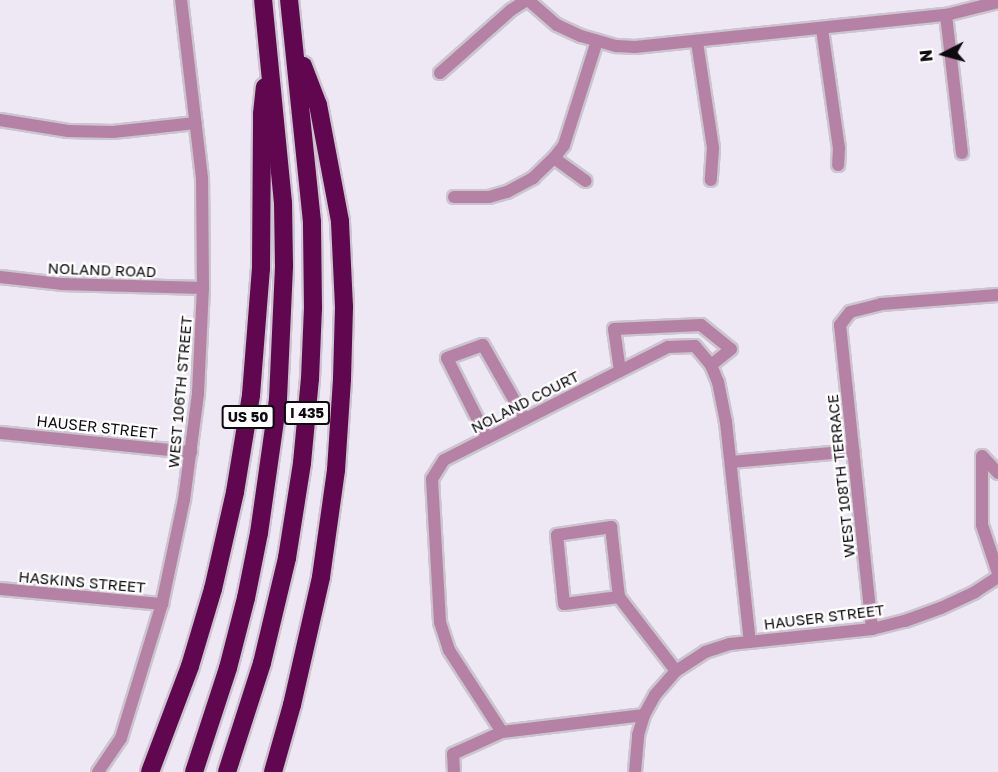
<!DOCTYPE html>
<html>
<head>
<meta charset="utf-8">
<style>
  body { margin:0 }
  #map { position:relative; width:998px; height:772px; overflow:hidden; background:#eee8f4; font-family:"Golos Text",sans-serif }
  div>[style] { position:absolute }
  .roads { filter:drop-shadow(2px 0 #cac5cf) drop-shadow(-2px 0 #cac5cf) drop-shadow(0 2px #cac5cf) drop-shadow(0 -2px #cac5cf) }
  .minor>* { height:12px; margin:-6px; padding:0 6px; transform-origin:6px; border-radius:6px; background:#b582a6 }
  .highway>* { height:18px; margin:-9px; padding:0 9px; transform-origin:9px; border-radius:9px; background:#600750 }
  span { translate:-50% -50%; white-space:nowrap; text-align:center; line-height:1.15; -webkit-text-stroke:4.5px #fff; paint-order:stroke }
  .shield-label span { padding:2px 4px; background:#fff; border:2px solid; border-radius:4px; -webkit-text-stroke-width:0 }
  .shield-label { font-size:14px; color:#0d0b0f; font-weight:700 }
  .street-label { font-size:15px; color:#0d0b0f }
  .north { position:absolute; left:914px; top:24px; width:60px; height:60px; -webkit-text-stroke:4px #fff; paint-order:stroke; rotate:264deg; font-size:16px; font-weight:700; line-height:24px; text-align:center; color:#0d0b0f }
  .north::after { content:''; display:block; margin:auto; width:21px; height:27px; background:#0d0b0f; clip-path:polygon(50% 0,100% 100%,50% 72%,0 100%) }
</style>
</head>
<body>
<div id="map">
  <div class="roads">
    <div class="minor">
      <i style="left:528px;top:0;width:38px;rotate:41deg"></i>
      <i style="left:557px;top:25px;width:26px;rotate:25deg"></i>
      <i style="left:581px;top:36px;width:37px;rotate:16deg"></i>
      <i style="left:617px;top:46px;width:18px;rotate:3deg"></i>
      <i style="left:635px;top:47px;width:313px;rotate:-5.9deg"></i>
      <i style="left:946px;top:15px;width:54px;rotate:-14deg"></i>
      <i style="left:946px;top:15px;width:139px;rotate:83.4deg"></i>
      <i style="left:822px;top:29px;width:120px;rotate:81.9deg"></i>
      <i style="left:839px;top:148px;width:17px;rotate:93deg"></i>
      <i style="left:697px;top:42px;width:107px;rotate:81.4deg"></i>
      <i style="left:713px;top:148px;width:32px;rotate:94deg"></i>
      <i style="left:440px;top:73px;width:95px;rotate:-41.6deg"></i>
      <i style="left:511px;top:10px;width:19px;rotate:-32deg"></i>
      <i style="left:0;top:120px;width:69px;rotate:9.2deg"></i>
      <i style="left:68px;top:131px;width:45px;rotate:1.3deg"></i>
      <i style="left:113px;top:132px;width:83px;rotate:-6.2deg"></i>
      <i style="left:554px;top:158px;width:39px;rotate:36deg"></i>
      <i style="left:454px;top:197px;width:35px"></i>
      <i style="left:489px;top:197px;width:19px;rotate:-16deg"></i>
      <i style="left:507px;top:192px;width:30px;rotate:-28deg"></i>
      <i style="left:533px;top:178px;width:29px;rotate:-44deg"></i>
      <i style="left:554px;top:158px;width:16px;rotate:-52deg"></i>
      <i style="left:564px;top:145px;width:109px;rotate:-72.4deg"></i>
      <i style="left:0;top:277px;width:61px;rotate:6.5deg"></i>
      <i style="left:61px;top:284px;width:142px;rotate:1.6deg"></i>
      <i style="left:620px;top:371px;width:42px;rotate:-98.1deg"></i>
      <i style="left:614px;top:329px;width:87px;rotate:-2.6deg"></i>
      <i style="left:701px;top:325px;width:38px;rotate:39deg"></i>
      <i style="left:731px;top:349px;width:26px;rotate:141deg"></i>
      <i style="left:0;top:433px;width:192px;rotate:5.7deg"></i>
      <i style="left:487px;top:438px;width:89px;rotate:-116.6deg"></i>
      <i style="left:447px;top:358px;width:38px;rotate:-20deg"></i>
      <i style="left:483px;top:345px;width:85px;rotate:60.4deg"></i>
      <i style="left:731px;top:462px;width:123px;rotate:-5.1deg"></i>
      <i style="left:998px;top:473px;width:23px;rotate:-133deg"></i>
      <i style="left:982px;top:456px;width:69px;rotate:90deg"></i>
      <i style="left:982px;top:525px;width:51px;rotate:71.6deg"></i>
      <i style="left:0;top:589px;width:163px;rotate:5.3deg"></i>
      <i style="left:619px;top:597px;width:55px;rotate:172.7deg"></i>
      <i style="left:564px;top:604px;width:69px;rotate:-95.8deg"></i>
      <i style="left:557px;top:535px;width:55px;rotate:-8.4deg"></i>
      <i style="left:611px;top:527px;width:70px;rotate:83.5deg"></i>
      <i style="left:619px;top:597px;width:93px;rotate:52.4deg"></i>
      <i style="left:872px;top:629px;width:306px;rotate:-96deg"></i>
      <i style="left:840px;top:325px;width:16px;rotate:-52deg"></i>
      <i style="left:850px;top:312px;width:32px;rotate:-14deg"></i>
      <i style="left:881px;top:304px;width:117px;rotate:-4.4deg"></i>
      <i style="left:502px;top:732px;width:98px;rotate:-122.9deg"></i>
      <i style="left:449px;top:650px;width:29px;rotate:-108deg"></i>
      <i style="left:440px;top:622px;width:143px;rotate:-93.2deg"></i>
      <i style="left:432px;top:479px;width:22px;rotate:-58deg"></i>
      <i style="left:444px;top:460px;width:251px;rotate:-26.8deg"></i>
      <i style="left:668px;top:347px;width:27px;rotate:-2deg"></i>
      <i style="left:695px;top:346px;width:25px;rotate:50deg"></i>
      <i style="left:711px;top:365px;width:18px;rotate:68deg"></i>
      <i style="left:718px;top:382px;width:41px;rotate:78.7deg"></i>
      <i style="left:726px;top:422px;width:221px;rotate:83.8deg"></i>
      <i style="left:98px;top:772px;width:41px;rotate:-55.9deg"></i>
      <i style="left:121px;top:738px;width:140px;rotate:-73deg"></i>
      <i style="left:162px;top:604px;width:106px;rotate:-78.1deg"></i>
      <i style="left:184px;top:500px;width:108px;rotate:-82.5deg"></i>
      <i style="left:198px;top:393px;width:105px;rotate:-87.3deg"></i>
      <i style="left:203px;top:288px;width:110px;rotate:-90.5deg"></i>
      <i style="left:202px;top:178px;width:179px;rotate:-96.7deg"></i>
      <i style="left:454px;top:772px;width:18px;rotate:-93deg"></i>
      <i style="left:453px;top:754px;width:54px;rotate:-24.2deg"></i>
      <i style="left:502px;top:732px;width:143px;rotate:-6.8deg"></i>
      <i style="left:635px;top:772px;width:37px;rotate:-85deg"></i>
      <i style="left:638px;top:735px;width:21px;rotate:-73deg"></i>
      <i style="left:644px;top:715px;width:23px;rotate:-61deg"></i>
      <i style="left:655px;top:695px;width:32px;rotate:-49deg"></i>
      <i style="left:676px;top:671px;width:35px;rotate:-33deg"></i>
      <i style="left:705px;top:652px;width:26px;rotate:-18deg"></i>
      <i style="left:730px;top:644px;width:143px;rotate:-6deg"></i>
      <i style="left:872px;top:629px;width:34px;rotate:-14deg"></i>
      <i style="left:905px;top:621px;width:38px;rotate:-20deg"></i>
      <i style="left:941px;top:608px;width:38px;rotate:-25deg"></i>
      <i style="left:975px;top:592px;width:27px;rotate:-33deg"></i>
    </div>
    <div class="highway">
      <i style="left:150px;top:772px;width:113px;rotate:-69.3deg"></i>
      <i style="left:190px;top:666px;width:80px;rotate:-73.4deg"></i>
      <i style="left:213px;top:589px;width:99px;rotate:-77.2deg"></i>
      <i style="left:235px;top:492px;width:98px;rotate:-80.6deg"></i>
      <i style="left:251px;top:395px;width:126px;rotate:-85.5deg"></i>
      <i style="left:261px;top:269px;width:155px;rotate:-89.6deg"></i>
      <i style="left:262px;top:114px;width:27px;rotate:-84deg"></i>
      <i style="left:194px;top:772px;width:109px;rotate:-71.9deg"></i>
      <i style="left:228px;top:668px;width:72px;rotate:-75.6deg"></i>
      <i style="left:246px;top:598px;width:66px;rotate:-78.7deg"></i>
      <i style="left:259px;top:533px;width:135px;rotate:-81.9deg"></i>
      <i style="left:278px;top:399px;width:133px;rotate:-87.4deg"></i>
      <i style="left:284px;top:266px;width:63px;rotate:-90.9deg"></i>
      <i style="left:283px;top:203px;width:204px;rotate:-95.6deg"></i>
      <i style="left:227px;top:772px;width:114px;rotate:-72.2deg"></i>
      <i style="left:262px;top:663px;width:108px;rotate:-76.6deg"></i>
      <i style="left:287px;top:558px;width:96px;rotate:-81deg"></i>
      <i style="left:302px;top:463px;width:84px;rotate:-84.6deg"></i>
      <i style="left:310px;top:379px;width:71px;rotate:-87.6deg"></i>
      <i style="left:313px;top:308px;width:86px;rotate:-90.7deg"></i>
      <i style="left:312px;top:222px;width:223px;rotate:-95.9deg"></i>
      <i style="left:273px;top:772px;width:70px;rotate:-74.2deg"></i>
      <i style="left:292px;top:705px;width:131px;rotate:-77.2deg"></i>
      <i style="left:321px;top:577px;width:108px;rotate:-82deg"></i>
      <i style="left:336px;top:470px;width:91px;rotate:-86.2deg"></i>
      <i style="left:342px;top:379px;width:72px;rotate:-88.4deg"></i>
      <i style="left:344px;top:307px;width:86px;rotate:-92.7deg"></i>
      <i style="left:340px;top:221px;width:118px;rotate:-100.7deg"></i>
      <i style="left:318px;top:105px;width:42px;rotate:-111deg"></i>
    </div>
  </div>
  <div class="shield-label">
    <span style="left:307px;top:413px">I 435</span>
    <span style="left:248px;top:417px">US 50</span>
  </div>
  <div class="street-label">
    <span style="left:102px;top:270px;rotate:2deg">NOLAND ROAD</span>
    <span style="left:180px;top:392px;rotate:-85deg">WEST 106TH STREET</span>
    <span style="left:525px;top:402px;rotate:-27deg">NOLAND COURT</span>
    <span style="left:97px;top:427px;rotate:6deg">HAUSER STREET</span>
    <span style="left:841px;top:476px;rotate:-96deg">WEST 108TH TERRACE</span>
    <span style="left:82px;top:582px;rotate:5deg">HASKINS STREET</span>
    <span style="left:824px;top:617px;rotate:-7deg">HAUSER STREET</span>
  </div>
  <div class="north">N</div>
</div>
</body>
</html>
